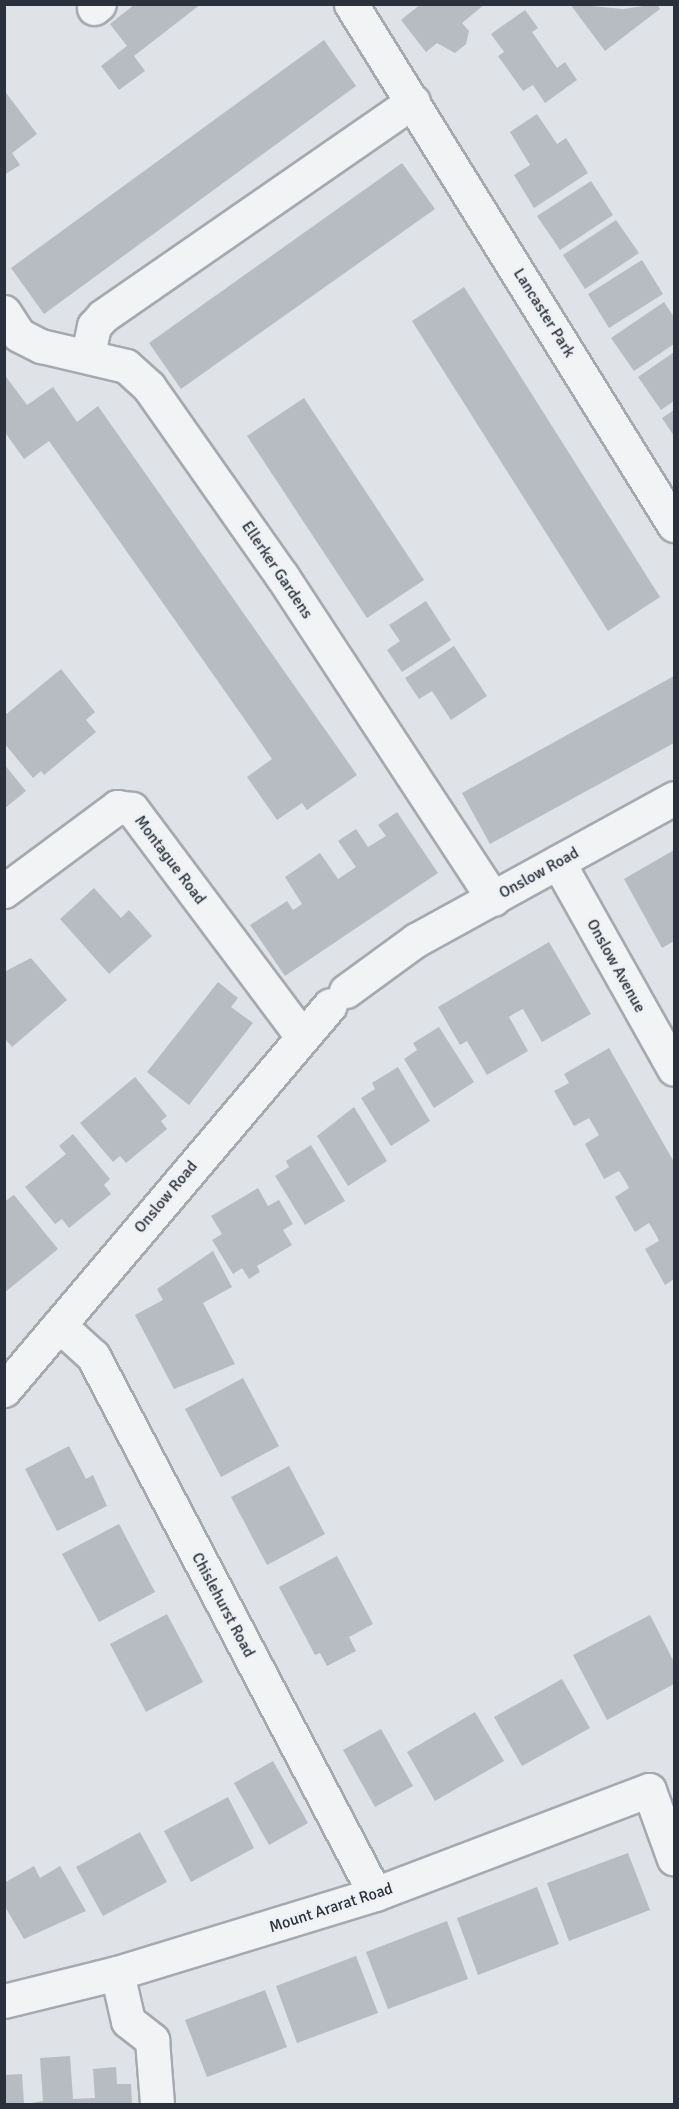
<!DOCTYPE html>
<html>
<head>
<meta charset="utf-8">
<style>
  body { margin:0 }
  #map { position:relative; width:679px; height:2109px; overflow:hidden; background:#dfe2e6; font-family:Signika,sans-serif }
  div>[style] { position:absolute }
  .building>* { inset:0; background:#b7bcc3 }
  .roads { filter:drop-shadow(2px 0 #a5a9b0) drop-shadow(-2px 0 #a5a9b0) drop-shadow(0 2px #a5a9b0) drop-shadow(0 -2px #a5a9b0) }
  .minor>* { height:33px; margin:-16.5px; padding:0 16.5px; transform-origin:16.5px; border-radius:16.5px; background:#f1f3f5 }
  span { translate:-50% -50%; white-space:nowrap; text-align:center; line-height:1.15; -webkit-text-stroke:5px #eef1f4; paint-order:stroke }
  .street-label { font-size:16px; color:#2a313c }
  .frame { position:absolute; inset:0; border:6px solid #2a313c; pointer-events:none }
</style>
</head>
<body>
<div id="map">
  <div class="building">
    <i style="clip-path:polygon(135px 4px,201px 4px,134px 56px,145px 71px,119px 90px,101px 66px,127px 46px,110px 24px)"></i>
    <i style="clip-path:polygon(421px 4px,485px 4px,462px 23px,469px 31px,466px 44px,455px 53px,437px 43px,426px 52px,401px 20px)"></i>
    <i style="clip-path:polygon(570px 4px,623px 9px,657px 4px,660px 9px,605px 51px)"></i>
    <i style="clip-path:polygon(525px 10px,538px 28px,532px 32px,557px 68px,565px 62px,577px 80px,545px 103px,533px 85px,523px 91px,498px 56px,504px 52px,491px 34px)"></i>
    <i style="clip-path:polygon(324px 40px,356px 86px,44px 314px,11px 268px)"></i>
    <i style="clip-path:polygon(4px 90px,37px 134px,12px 153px,20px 165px,4px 175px)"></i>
    <i style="clip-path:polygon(537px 114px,557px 144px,566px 138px,588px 173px,534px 208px,514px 175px,530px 165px,510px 132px)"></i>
    <i style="clip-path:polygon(402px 163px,435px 209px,181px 389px,149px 343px)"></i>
    <i style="clip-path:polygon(591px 181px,613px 215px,560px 250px,537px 216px)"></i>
    <i style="clip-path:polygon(616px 220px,639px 253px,585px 289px,563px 255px)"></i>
    <i style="clip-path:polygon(642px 260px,663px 294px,609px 328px,588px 294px)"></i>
    <i style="clip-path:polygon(464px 287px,660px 597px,608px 631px,412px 321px)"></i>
    <i style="clip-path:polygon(664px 302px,674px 317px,674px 344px,634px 371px,611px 338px)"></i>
    <i style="clip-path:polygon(674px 352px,674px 401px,661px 410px,638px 377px)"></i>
    <i style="clip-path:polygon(4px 374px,27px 405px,53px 387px,77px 422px,98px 406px,357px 775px,307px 810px,302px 803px,277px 820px,247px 777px,272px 759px,243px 717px,49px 441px,24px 459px,4px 431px)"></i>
    <i style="clip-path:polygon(304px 398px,424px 580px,367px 618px,247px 436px)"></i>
    <i style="clip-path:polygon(674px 410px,674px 436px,662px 418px)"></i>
    <i style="clip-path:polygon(426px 601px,451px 640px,402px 672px,387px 650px,400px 641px,389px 625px)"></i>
    <i style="clip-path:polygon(454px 646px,487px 696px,451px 720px,432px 691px,419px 699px,405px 678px)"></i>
    <i style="clip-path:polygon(61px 669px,95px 712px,86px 720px,96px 732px,44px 775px,41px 771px,33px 778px,4px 743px,4px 716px)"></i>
    <i style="clip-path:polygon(674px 676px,674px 743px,490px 844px,462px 793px)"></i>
    <i style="clip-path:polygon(4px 764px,26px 791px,4px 809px)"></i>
    <i style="clip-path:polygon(397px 812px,438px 873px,285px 976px,250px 925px,287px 901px,293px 910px,302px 904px,285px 877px,320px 853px,338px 879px,356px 867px,338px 841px,356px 829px,368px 847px,386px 836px,378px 825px)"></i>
    <i style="clip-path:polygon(674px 850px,674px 941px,662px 948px,624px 879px)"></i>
    <i style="clip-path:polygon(94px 888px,121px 918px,129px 910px,152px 936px,109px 974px,60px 919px)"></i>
    <i style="clip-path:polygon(549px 942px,591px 1014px,542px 1042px,523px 1009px,515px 1013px,509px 1017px,528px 1051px,487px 1075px,467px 1041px,460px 1045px,438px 1007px)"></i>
    <i style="clip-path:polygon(31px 958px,67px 1000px,12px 1047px,4px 1038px,4px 972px)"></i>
    <i style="clip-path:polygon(218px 982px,238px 998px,231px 1007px,253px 1023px,189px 1105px,147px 1072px)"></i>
    <i style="clip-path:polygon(439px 1027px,474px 1082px,434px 1108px,404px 1059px,417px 1050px,413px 1043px)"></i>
    <i style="clip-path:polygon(609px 1048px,674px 1162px,674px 1279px,665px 1285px,645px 1249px,659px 1241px,655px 1233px,649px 1223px,635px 1232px,615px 1197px,629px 1188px,624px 1179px,619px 1171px,604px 1179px,585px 1144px,599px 1135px,589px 1118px,574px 1126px,554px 1091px,569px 1083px,564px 1074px)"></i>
    <i style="clip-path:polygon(398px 1067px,430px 1121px,391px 1146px,361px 1098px,375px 1089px,372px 1083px)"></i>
    <i style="clip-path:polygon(135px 1077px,167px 1116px,161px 1121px,167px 1129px,126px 1163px,120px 1156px,113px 1162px,80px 1123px)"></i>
    <i style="clip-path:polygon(354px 1107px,387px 1161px,348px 1186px,317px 1136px)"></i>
    <i style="clip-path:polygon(73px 1134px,110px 1179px,104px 1185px,111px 1194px,69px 1228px,62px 1219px,55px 1224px,25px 1187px,66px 1154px,59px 1146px)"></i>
    <i style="clip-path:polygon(311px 1145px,345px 1201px,305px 1225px,275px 1176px,289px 1167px,286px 1161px)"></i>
    <i style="clip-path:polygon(258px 1188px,268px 1206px,279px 1200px,293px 1224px,283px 1230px,292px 1245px,257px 1266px,260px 1272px,249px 1279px,242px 1268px,233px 1274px,212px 1240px,222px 1234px,211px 1216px)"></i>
    <i style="clip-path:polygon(14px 1195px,58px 1249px,4px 1293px,4px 1202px)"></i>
    <i style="clip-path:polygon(213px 1251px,232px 1287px,203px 1303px,235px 1364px,174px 1389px,135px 1315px,163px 1300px,157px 1289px)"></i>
    <i style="clip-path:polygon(243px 1378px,279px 1446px,221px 1477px,185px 1409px)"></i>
    <i style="clip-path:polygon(69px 1446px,86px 1479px,93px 1475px,107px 1506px,57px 1531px,25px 1469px)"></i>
    <i style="clip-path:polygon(289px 1466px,325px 1534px,267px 1565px,231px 1497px)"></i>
    <i style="clip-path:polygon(119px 1524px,155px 1592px,99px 1622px,62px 1554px)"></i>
    <i style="clip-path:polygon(337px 1556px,373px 1624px,349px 1637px,356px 1651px,327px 1666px,320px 1653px,315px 1655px,279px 1587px)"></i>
    <i style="clip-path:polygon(167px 1614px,203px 1682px,146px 1712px,110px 1644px)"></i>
    <i style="clip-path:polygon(650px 1615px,674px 1662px,674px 1684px,607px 1720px,573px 1655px)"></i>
    <i style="clip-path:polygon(562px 1679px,590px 1728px,522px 1766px,494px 1717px)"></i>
    <i style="clip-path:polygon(475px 1712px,504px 1761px,435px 1801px,407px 1752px)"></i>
    <i style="clip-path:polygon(381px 1729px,413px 1786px,375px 1807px,343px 1750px)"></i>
    <i style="clip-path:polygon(273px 1761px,308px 1823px,269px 1845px,234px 1783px)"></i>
    <i style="clip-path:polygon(228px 1797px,254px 1848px,191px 1882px,164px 1831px)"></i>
    <i style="clip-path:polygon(140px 1832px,167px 1882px,103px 1916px,76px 1867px)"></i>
    <i style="clip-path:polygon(628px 1853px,650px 1910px,569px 1941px,547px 1883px)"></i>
    <i style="clip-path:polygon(34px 1866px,40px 1878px,60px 1866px,86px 1911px,24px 1939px,4px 1905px,4px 1883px)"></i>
    <i style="clip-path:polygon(537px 1887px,559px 1944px,478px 1975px,457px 1918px)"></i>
    <i style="clip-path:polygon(447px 1921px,468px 1979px,388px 2009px,366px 1952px)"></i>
    <i style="clip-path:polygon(356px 1956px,378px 2013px,297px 2043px,276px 1986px)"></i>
    <i style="clip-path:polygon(265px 1990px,287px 2047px,207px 2077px,185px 2020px)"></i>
    <i style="clip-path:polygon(70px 2056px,73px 2099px,95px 2098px,93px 2069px,116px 2067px,117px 2084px,131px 2084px,132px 2104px,25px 2104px,43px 2101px,40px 2058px)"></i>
    <i style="clip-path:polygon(22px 2074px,24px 2104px,4px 2104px,4px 2075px)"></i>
  </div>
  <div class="roads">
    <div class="minor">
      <i style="left:351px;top:4px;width:613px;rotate:58.2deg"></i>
      <i style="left:94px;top:8px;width:6px;rotate:-39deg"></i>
      <i style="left:4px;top:312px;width:27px;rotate:57deg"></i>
      <i style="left:19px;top:335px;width:25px;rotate:27deg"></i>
      <i style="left:41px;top:346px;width:87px;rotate:13.2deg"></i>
      <i style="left:126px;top:366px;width:31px;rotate:42deg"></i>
      <i style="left:149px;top:387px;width:231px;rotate:54.9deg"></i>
      <i style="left:282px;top:576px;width:386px;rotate:56.8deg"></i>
      <i style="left:88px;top:354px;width:29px;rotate:-78deg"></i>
      <i style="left:94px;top:326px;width:13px;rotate:-48deg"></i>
      <i style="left:103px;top:316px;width:377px;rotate:-34.7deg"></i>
      <i style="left:558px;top:862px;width:237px;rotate:60.7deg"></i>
      <i style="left:4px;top:891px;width:141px;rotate:-36.6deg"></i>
      <i style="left:117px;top:807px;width:15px;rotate:8deg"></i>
      <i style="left:132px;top:809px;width:282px;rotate:53.2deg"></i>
      <i style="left:346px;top:991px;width:87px;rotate:-36.1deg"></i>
      <i style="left:416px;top:940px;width:294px;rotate:-28.8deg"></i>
      <i style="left:59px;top:1325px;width:46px;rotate:42.4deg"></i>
      <i style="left:93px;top:1356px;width:607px;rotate:62.34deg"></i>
      <i style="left:4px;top:1390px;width:504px;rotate:-49.74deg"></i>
      <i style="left:117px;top:1973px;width:49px;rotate:77.1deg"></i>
      <i style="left:128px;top:2021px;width:31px;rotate:38deg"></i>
      <i style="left:152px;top:2040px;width:64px;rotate:85.5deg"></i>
      <i style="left:4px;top:2001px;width:116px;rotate:-13.9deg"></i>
      <i style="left:117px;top:1973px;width:270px;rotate:-17deg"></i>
      <i style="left:375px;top:1894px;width:293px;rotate:-20.8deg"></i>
      <i style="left:649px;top:1790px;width:73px;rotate:70.1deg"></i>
    </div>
  </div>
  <div class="street-label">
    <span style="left:544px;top:313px;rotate:58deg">Lancaster Park</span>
    <span style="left:277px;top:570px;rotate:56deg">Ellerker Gardens</span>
    <span style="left:170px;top:860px;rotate:53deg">Montague Road</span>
    <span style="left:539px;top:873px;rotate:-29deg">Onslow Road</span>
    <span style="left:616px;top:966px;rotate:61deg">Onslow Avenue</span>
    <span style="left:166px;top:1197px;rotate:-50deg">Onslow Road</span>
    <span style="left:223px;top:1605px;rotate:62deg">Chislehurst Road</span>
    <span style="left:331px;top:1908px;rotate:-18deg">Mount Ararat Road</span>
  </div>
  <div class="frame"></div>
</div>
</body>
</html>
